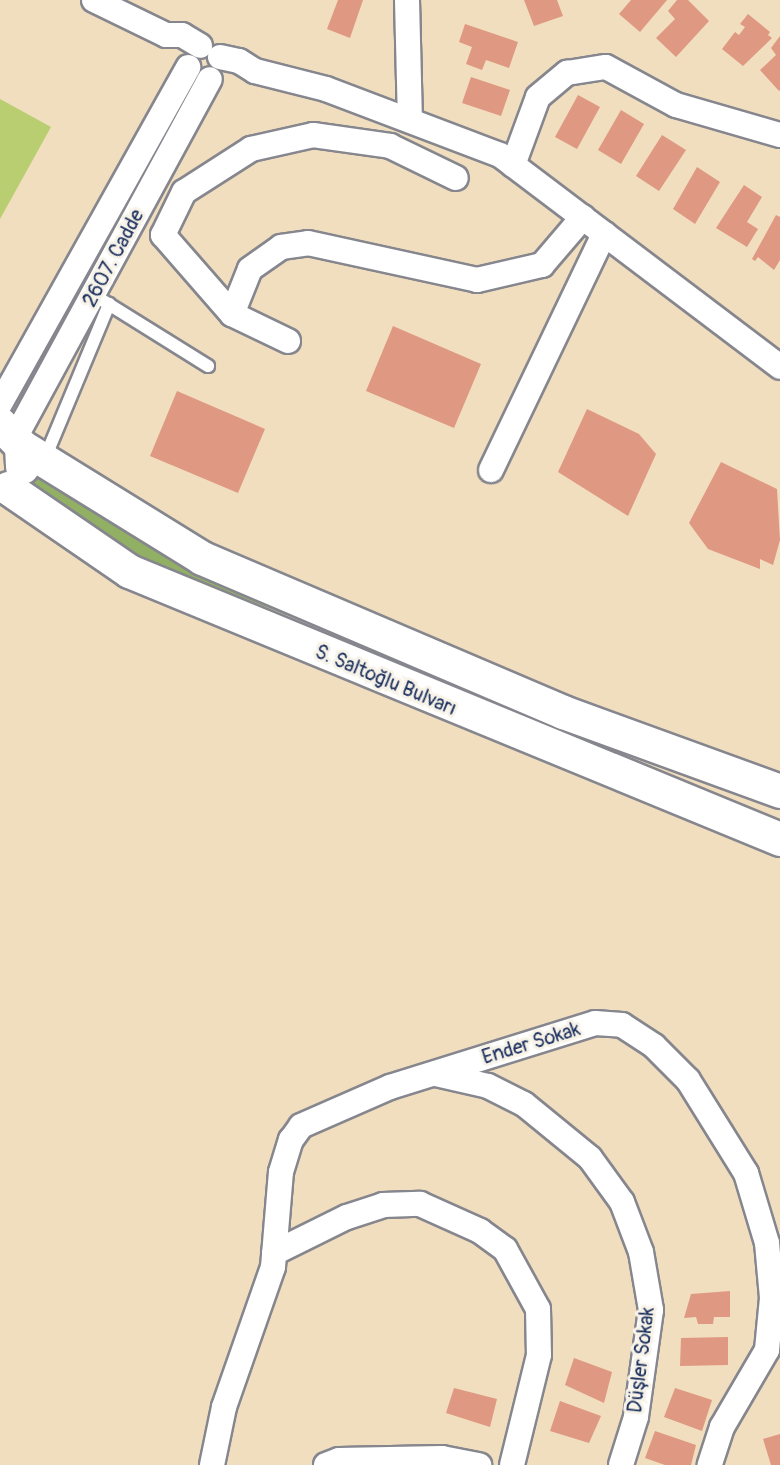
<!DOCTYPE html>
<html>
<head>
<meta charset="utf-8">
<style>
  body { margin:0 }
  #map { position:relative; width:780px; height:1465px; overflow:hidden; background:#f1debf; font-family:Pangolin,sans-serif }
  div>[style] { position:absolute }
  .green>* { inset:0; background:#b9cd71 }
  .forest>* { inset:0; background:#92b063 }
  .building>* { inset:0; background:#df9881 }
  .roads { filter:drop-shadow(2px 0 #86868e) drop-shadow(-2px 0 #86868e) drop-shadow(0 2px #86868e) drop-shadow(0 -2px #86868e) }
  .lane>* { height:12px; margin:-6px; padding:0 6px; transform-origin:6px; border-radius:6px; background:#fff }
  .street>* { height:24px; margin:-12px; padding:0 12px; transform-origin:12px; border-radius:12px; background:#fff }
  .primary>* { height:33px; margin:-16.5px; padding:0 16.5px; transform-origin:16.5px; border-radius:16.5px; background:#fff }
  span { translate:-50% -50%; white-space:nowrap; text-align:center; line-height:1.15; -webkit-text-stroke:6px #f7f3e8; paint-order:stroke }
  .street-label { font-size:20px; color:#1b2f5e }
</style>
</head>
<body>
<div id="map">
  <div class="green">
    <i style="clip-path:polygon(0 99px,51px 127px,0 219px)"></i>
  </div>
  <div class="forest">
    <i style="clip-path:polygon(35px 467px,780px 799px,780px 810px,117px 548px,27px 484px)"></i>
  </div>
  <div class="building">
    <i style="clip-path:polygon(338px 0,363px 0,350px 38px,327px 29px)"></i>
    <i style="clip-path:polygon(524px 0,557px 0,563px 16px,534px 26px)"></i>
    <i style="clip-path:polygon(631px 0,667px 0,640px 32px,619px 14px)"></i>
    <i style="clip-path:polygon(677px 0,688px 0,709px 21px,676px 57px,656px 38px,675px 19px,668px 11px)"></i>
    <i style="clip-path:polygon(748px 14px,770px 32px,768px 35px,772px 38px,743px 66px,722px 49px,735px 32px,739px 35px,745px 27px,740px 24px)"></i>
    <i style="clip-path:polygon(465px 24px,518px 42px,509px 68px,486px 60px,482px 70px,466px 64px,472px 47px,459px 42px)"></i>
    <i style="clip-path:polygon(780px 36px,780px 90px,779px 91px,760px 70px,776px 55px,771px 48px)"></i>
    <i style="clip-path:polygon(471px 77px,510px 90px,501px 116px,462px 103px)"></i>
    <i style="clip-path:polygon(578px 95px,600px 107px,577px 149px,555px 137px)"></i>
    <i style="clip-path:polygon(621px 110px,644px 124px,621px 164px,598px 150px)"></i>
    <i style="clip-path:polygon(662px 135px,686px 150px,659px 191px,636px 176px)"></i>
    <i style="clip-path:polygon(697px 167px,720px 182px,695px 224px,673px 209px)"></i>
    <i style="clip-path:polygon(744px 185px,762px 197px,747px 222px,758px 229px,747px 247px,716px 228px)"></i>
    <i style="clip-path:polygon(776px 215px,780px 217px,780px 260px,774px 270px,758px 257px,755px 261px,752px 259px)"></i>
    <i style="clip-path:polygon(393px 326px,481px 364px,454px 428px,366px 391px)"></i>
    <i style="clip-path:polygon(177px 391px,265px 429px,238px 493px,150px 456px)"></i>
    <i style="clip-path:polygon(587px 409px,639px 434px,656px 454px,628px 516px,558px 472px)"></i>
    <i style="clip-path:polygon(721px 462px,777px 489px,780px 540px,773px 565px,760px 559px,760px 569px,708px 549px,689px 523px)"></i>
    <i style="clip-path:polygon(730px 1291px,730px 1317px,714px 1317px,713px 1324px,698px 1324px,696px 1317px,684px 1318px,691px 1294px)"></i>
    <i style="clip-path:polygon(728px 1337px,728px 1365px,680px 1366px,681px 1338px)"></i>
    <i style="clip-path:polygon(574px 1358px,612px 1372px,604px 1403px,565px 1385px)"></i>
    <i style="clip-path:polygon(454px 1388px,497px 1399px,490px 1427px,446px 1413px)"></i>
    <i style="clip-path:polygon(675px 1388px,712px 1400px,702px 1431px,664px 1417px)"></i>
    <i style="clip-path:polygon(560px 1401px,601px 1416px,589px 1443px,550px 1431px)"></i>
    <i style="clip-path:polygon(655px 1431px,696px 1445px,691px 1465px,665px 1465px,645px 1458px)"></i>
    <i style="clip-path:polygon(780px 1434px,780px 1465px,771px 1465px,763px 1439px)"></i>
  </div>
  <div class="roads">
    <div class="lane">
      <i style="left:102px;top:300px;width:125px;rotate:31.9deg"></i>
      <i style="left:45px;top:458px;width:167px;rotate:-67.4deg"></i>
    </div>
    <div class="street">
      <i style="left:94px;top:0;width:80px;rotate:25.9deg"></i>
      <i style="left:166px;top:35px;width:16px"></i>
      <i style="left:182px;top:35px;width:21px;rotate:31deg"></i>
      <i style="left:407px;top:0;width:120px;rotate:88.6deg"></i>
      <i style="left:220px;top:57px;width:19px;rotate:12deg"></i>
      <i style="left:239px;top:61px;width:19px;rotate:32deg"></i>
      <i style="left:255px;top:71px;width:73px;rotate:14.2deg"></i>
      <i style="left:326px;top:89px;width:186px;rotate:20.8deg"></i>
      <i style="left:500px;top:155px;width:351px;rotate:37.1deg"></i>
      <i style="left:513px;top:165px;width:72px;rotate:-69.8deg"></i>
      <i style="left:538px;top:97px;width:38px;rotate:-40deg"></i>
      <i style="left:567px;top:73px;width:39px;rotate:-9deg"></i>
      <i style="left:606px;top:67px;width:80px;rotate:28.5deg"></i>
      <i style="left:676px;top:105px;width:108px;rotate:16.1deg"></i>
      <i style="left:232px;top:314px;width:105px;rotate:-131.1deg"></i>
      <i style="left:163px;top:235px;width:48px;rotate:-64deg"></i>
      <i style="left:184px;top:192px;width:80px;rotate:-32.7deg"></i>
      <i style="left:251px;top:149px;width:64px;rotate:-12.7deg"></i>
      <i style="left:313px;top:135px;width:78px;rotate:8.1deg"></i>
      <i style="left:390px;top:146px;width:73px;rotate:25.9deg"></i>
      <i style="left:288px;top:341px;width:62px;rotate:-154.3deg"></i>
      <i style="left:232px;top:314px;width:48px;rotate:-68.2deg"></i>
      <i style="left:250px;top:269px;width:38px;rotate:-35deg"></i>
      <i style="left:281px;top:247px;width:27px;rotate:-8deg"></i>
      <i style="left:308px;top:243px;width:173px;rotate:12.3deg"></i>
      <i style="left:477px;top:280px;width:67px;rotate:-13deg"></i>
      <i style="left:542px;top:265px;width:63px;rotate:-49.5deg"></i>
      <i style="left:0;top:404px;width:386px;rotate:-60.8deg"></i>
      <i style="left:16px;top:436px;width:406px;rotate:-61.5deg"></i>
      <i style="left:491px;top:470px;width:262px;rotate:-64.4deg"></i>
      <i style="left:436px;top:1074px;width:53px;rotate:13deg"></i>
      <i style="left:488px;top:1086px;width:40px;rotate:26.6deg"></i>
      <i style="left:524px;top:1104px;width:85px;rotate:39.3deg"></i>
      <i style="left:590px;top:1158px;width:54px;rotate:54deg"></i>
      <i style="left:622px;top:1202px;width:53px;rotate:69.2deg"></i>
      <i style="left:641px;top:1252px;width:59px;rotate:80.2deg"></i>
      <i style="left:651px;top:1310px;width:108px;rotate:98deg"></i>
      <i style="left:636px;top:1417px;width:50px;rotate:107.4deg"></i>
      <i style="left:274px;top:1253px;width:81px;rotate:-26.3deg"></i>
      <i style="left:347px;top:1217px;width:38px;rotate:-18deg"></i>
      <i style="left:383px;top:1205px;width:37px;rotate:-2deg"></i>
      <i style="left:420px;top:1204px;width:66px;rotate:24.2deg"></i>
      <i style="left:480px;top:1231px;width:31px;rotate:36deg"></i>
      <i style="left:505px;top:1249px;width:68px;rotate:61.2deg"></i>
      <i style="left:538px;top:1309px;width:46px;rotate:88.8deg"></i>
      <i style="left:539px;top:1355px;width:113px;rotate:103.8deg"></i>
      <i style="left:212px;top:1465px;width:59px;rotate:-78.3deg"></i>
      <i style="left:224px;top:1407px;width:148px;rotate:-70.7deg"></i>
      <i style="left:273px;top:1267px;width:95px;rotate:-85.2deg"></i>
      <i style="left:281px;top:1172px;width:34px;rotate:-73deg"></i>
      <i style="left:291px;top:1140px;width:17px;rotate:-54deg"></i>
      <i style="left:301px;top:1126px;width:97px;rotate:-23.7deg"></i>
      <i style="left:390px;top:1087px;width:215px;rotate:-17.3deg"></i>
      <i style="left:595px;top:1023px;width:27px;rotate:4deg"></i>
      <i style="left:622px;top:1025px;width:38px;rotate:33deg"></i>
      <i style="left:654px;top:1046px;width:48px;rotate:45deg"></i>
      <i style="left:688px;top:1080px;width:110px;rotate:58.1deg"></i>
      <i style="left:746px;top:1173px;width:73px;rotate:73.3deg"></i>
      <i style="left:767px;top:1243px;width:55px;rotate:84.8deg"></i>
      <i style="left:772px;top:1298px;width:52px;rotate:95.5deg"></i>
      <i style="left:767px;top:1350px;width:89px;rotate:120.3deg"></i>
      <i style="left:722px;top:1427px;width:40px;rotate:108deg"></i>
      <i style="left:326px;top:1465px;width:14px;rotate:-21deg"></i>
      <i style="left:339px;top:1460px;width:103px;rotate:-1.1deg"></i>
      <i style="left:442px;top:1458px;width:38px;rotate:11deg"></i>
    </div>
    <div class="primary">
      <i style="left:0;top:424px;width:30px;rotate:46deg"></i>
      <i style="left:21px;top:446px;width:21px;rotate:87deg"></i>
      <i style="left:21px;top:446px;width:213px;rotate:31.7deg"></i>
      <i style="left:202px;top:558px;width:392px;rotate:23.1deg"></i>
      <i style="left:563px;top:712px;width:231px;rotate:20deg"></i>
      <i style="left:8px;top:488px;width:147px;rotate:34.4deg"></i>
      <i style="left:129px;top:571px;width:704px;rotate:22.38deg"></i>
    </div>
  </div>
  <div class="street-label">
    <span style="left:113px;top:258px;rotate:-62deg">2607. Cadde</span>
    <span style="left:386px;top:680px;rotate:23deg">S. Saltoğlu Bulvarı</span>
    <span style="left:531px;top:1043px;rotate:-17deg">Ender Sokak</span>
    <span style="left:641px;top:1360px;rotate:-83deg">Düşler Sokak</span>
  </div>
</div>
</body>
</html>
